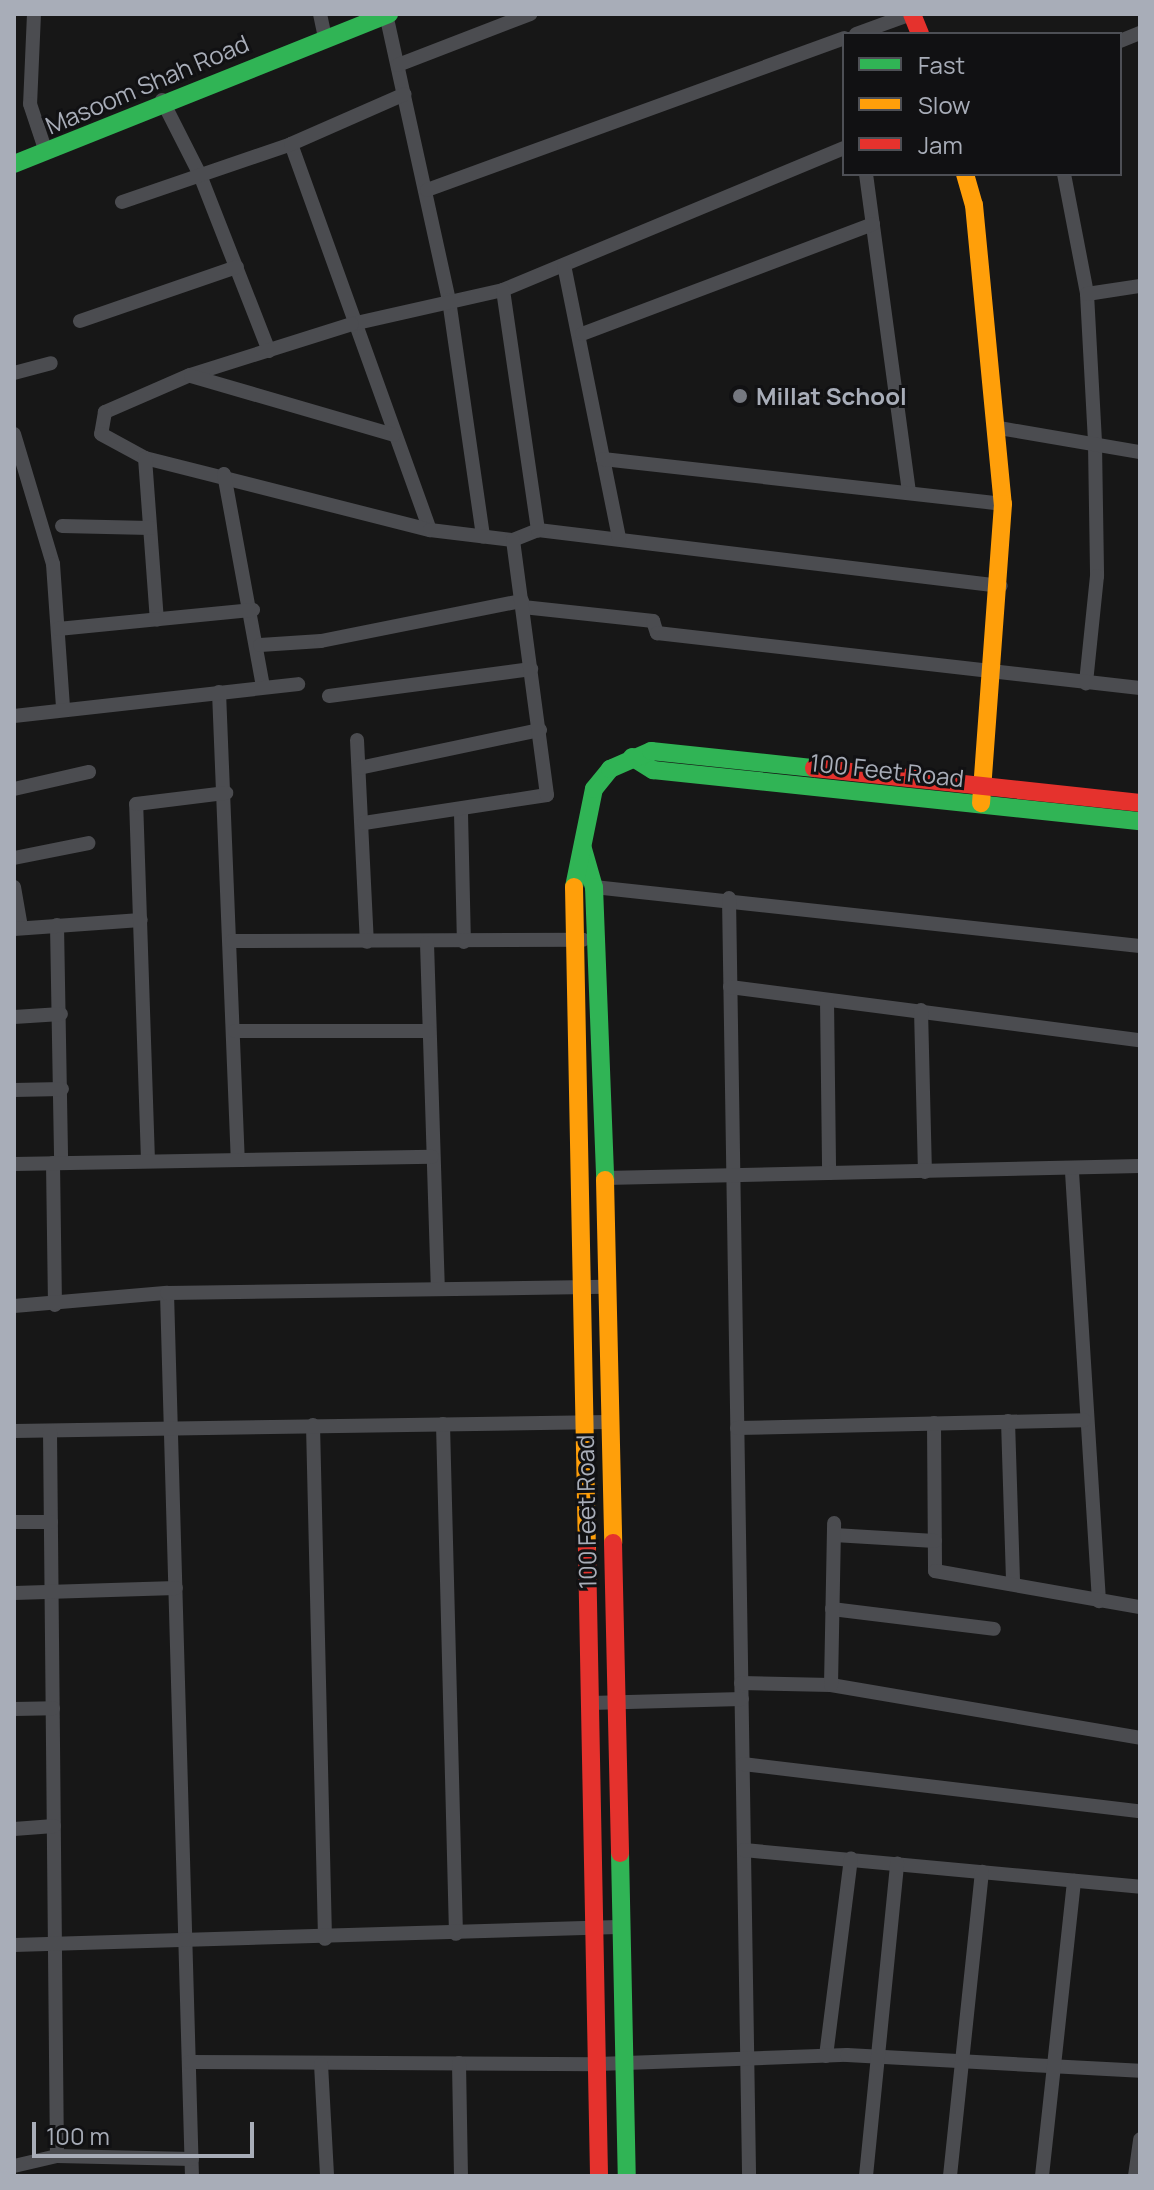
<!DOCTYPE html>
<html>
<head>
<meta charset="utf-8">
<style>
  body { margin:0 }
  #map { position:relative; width:1154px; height:2190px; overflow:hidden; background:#171717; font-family:Manrope,sans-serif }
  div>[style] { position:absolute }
  .street>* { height:14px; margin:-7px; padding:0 7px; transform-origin:7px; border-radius:7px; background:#4b4c50 }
  .fast>* { height:18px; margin:-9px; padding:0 9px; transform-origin:9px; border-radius:9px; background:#30b455 }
  .slow>* { height:18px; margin:-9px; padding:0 9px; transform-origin:9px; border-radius:9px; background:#ff9f0a }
  .jam>* { height:18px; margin:-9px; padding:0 9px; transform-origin:9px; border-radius:9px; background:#e5322d }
  .dots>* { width:22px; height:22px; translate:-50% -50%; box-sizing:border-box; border:4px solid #111113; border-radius:50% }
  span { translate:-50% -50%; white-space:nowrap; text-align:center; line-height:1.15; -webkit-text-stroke:6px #111113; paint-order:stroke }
  .street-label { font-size:24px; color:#a8adb8 }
  .poi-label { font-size:24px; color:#a8adb8; font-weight:700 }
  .left { translate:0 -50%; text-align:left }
  .frame { position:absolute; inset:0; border:16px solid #a8adb8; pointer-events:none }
  .legend { position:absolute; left:842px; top:32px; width:280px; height:144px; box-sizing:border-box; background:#111113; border:2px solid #4d4f55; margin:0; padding:10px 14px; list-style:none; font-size:24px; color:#a8adb8 }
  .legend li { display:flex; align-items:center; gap:16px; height:40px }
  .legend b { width:40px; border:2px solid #4d4f55 }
  .scale { position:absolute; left:32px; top:2122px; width:222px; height:36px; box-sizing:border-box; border:4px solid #a8adb8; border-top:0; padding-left:10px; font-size:24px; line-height:28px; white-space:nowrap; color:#a8adb8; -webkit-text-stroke:6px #111113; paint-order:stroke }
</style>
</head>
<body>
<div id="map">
  <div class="street">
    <i style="left:34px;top:14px;width:90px;rotate:92.5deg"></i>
    <i style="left:30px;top:104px;width:51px;rotate:71.6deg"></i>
    <i style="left:320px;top:14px;width:24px;rotate:78deg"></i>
    <i style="left:386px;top:14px;width:293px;rotate:77.6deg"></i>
    <i style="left:449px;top:300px;width:239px;rotate:81.8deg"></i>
    <i style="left:856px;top:34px;width:59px;rotate:-20deg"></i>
    <i style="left:1120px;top:41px;width:22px;rotate:-22deg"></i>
    <i style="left:398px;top:65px;width:142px;rotate:-21.1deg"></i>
    <i style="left:162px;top:100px;width:84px;rotate:63.1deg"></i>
    <i style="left:200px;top:175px;width:189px;rotate:68.6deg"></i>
    <i style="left:291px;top:144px;width:410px;rotate:70.2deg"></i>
    <i style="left:844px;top:148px;width:369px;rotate:157.4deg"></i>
    <i style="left:503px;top:290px;width:155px;rotate:167.3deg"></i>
    <i style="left:352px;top:324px;width:170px;rotate:162.5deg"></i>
    <i style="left:190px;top:375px;width:93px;rotate:156.5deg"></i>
    <i style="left:105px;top:412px;width:22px;rotate:100deg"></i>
    <i style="left:101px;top:434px;width:50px;rotate:28.6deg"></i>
    <i style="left:145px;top:458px;width:294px;rotate:14.2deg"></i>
    <i style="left:430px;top:530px;width:84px;rotate:6.9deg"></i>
    <i style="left:513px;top:540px;width:27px;rotate:-22deg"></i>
    <i style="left:538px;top:530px;width:466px;rotate:6.9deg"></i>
    <i style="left:866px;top:174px;width:320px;rotate:82.3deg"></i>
    <i style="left:1064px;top:174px;width:122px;rotate:79.1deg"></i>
    <i style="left:1087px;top:294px;width:150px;rotate:86.9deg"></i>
    <i style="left:1095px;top:444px;width:132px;rotate:89.1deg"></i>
    <i style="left:1097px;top:576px;width:108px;rotate:95.9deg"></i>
    <i style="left:427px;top:190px;width:444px;rotate:-20deg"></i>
    <i style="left:122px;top:202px;width:179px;rotate:-18.9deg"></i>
    <i style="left:291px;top:144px;width:124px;rotate:-23.7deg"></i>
    <i style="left:564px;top:265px;width:279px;rotate:78.6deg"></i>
    <i style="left:503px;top:290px;width:243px;rotate:81.7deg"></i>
    <i style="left:1087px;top:294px;width:54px;rotate:-8.6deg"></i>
    <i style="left:80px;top:321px;width:166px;rotate:-19deg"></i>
    <i style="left:582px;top:334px;width:311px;rotate:-20.7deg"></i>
    <i style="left:14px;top:373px;width:38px;rotate:-15deg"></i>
    <i style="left:191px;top:376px;width:211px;rotate:16.2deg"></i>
    <i style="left:999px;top:428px;width:143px;rotate:9.7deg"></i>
    <i style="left:14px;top:434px;width:136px;rotate:73.3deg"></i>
    <i style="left:53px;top:564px;width:143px;rotate:86deg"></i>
    <i style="left:145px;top:458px;width:162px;rotate:85.8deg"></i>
    <i style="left:603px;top:459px;width:403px;rotate:6.4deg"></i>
    <i style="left:224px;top:474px;width:216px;rotate:79.6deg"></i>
    <i style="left:62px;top:526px;width:88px;rotate:1.3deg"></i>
    <i style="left:523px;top:607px;width:131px;rotate:6.1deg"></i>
    <i style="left:653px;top:621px;width:13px;rotate:72deg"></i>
    <i style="left:657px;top:633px;width:486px;rotate:6.5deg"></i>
    <i style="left:58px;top:629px;width:196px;rotate:-5.6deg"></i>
    <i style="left:260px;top:645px;width:61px;rotate:-3.8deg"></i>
    <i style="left:321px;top:641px;width:205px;rotate:-11.3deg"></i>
    <i style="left:219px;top:692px;width:466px;rotate:87.7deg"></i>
    <i style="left:329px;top:696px;width:204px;rotate:-7.6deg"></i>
    <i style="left:14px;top:716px;width:286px;rotate:-6.4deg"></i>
    <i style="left:357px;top:740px;width:202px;rotate:87.2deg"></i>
    <i style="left:359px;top:768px;width:185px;rotate:-11.9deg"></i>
    <i style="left:14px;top:789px;width:77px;rotate:-12.8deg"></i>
    <i style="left:461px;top:813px;width:129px;rotate:88.7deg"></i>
    <i style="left:364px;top:823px;width:185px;rotate:-8.7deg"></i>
    <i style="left:547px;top:795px;width:257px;rotate:-97.6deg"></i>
    <i style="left:14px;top:858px;width:76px;rotate:-11.3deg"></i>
    <i style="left:14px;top:887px;width:41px;rotate:80.1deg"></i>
    <i style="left:594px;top:887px;width:549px;rotate:6.17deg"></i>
    <i style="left:729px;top:898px;width:1278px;rotate:89.1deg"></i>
    <i style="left:57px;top:925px;width:238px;rotate:89deg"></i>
    <i style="left:14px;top:929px;width:127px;rotate:-4.1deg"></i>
    <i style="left:232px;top:941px;width:351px;rotate:-0.2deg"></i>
    <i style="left:427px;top:943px;width:343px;rotate:88.2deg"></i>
    <i style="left:730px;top:987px;width:413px;rotate:7.4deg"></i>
    <i style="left:827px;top:1000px;width:173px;rotate:89.3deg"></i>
    <i style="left:921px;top:1010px;width:162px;rotate:88.6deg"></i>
    <i style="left:14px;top:1017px;width:47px;rotate:-3.7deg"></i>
    <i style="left:235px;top:1031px;width:194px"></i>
    <i style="left:14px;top:1090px;width:48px;rotate:-1.2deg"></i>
    <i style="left:148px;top:1161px;width:357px;rotate:-91.9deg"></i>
    <i style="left:136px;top:804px;width:91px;rotate:-7deg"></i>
    <i style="left:53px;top:1163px;width:142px;rotate:89.2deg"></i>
    <i style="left:14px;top:1164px;width:418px;rotate:-1deg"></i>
    <i style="left:1072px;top:1172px;width:430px;rotate:86.4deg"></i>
    <i style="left:605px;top:1178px;width:535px;rotate:-1.28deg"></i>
    <i style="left:167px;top:1293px;width:883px;rotate:88.38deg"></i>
    <i style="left:14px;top:1306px;width:154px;rotate:-4.9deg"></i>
    <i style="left:167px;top:1293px;width:439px;rotate:-0.8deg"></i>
    <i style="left:1008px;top:1421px;width:163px;rotate:88.2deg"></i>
    <i style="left:934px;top:1423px;width:148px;rotate:89.6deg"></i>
    <i style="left:935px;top:1571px;width:208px;rotate:10deg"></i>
    <i style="left:443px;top:1424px;width:510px;rotate:88.54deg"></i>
    <i style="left:313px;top:1425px;width:514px;rotate:88.66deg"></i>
    <i style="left:737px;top:1428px;width:347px;rotate:-1.3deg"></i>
    <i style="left:14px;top:1431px;width:594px;rotate:-0.87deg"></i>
    <i style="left:50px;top:1431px;width:725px;rotate:89.45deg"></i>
    <i style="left:14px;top:1522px;width:37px"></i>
    <i style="left:834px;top:1535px;width:101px;rotate:3.4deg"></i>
    <i style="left:14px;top:1593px;width:162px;rotate:-1.8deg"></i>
    <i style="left:832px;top:1609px;width:163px;rotate:7deg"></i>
    <i style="left:741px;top:1683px;width:90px;rotate:1.3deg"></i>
    <i style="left:831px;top:1685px;width:314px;rotate:9.7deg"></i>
    <i style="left:831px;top:1685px;width:162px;rotate:-88.9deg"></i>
    <i style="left:590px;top:1703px;width:152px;rotate:-1.5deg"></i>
    <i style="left:14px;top:1709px;width:39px;rotate:-1deg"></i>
    <i style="left:743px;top:1764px;width:400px;rotate:6.8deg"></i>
    <i style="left:14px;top:1829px;width:40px;rotate:-4.3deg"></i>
    <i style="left:744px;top:1850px;width:398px;rotate:5.3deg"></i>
    <i style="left:14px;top:1945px;width:604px;rotate:-1.71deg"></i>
    <i style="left:826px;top:2056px;width:199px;rotate:-82.8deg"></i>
    <i style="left:189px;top:2062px;width:409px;rotate:0.3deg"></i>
    <i style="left:598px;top:2064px;width:249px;rotate:-2.1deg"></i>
    <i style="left:847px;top:2055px;width:293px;rotate:3.1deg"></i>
    <i style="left:459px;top:2063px;width:113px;rotate:89deg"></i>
    <i style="left:321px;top:2064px;width:112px;rotate:86.9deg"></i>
    <i style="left:14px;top:2166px;width:44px;rotate:-13.1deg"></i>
    <i style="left:57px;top:2156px;width:135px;rotate:1.3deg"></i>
    <i style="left:866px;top:2176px;width:314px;rotate:-84.3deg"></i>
    <i style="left:950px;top:2176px;width:306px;rotate:-84deg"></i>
    <i style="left:1042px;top:2176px;width:297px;rotate:-83.8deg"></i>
    <i style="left:1135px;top:2176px;width:37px;rotate:-82deg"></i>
  </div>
  <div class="fast">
    <i style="left:14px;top:164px;width:404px;rotate:-21.8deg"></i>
    <i style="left:632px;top:757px;width:25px;rotate:32deg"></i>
    <i style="left:653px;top:770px;width:490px;rotate:6deg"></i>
    <i style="left:583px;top:849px;width:40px;rotate:74deg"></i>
    <i style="left:594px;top:887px;width:293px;rotate:87.8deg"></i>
    <i style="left:574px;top:887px;width:100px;rotate:-78.5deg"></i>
    <i style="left:594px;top:789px;width:26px;rotate:-51deg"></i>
    <i style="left:610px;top:769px;width:45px;rotate:-23.7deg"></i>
    <i style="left:651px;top:751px;width:164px;rotate:6deg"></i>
    <i style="left:620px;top:1853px;width:323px;rotate:88.8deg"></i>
  </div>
  <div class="slow">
    <i style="left:965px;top:174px;width:32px;rotate:74deg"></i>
    <i style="left:974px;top:205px;width:300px;rotate:84.5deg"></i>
    <i style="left:1003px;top:504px;width:300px;rotate:94.2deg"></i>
    <i style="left:574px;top:887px;width:663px;rotate:88.88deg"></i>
    <i style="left:605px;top:1180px;width:363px;rotate:88.7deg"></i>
  </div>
  <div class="jam">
    <i style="left:912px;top:14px;width:22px;rotate:68deg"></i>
    <i style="left:814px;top:768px;width:328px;rotate:6.1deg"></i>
    <i style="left:613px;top:1543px;width:310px;rotate:88.7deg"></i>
    <i style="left:587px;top:1550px;width:626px;rotate:88.9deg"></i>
  </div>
  <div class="dots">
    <i style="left:740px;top:396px;background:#757880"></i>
  </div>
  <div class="street-label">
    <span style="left:147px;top:84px;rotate:-23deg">Masoom Shah Road</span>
    <span style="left:887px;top:770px;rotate:6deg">100 Feet Road</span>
    <span style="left:586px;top:1512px;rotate:-91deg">100 Feet Road</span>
  </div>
  <div class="poi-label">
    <span class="left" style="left:756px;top:396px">Millat School</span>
  </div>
  <div class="frame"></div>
  <ul class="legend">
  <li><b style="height:10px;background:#30b455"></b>Fast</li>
  <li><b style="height:10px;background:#ff9f0a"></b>Slow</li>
  <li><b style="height:10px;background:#e5322d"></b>Jam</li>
  </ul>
  <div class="scale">100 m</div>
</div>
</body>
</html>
